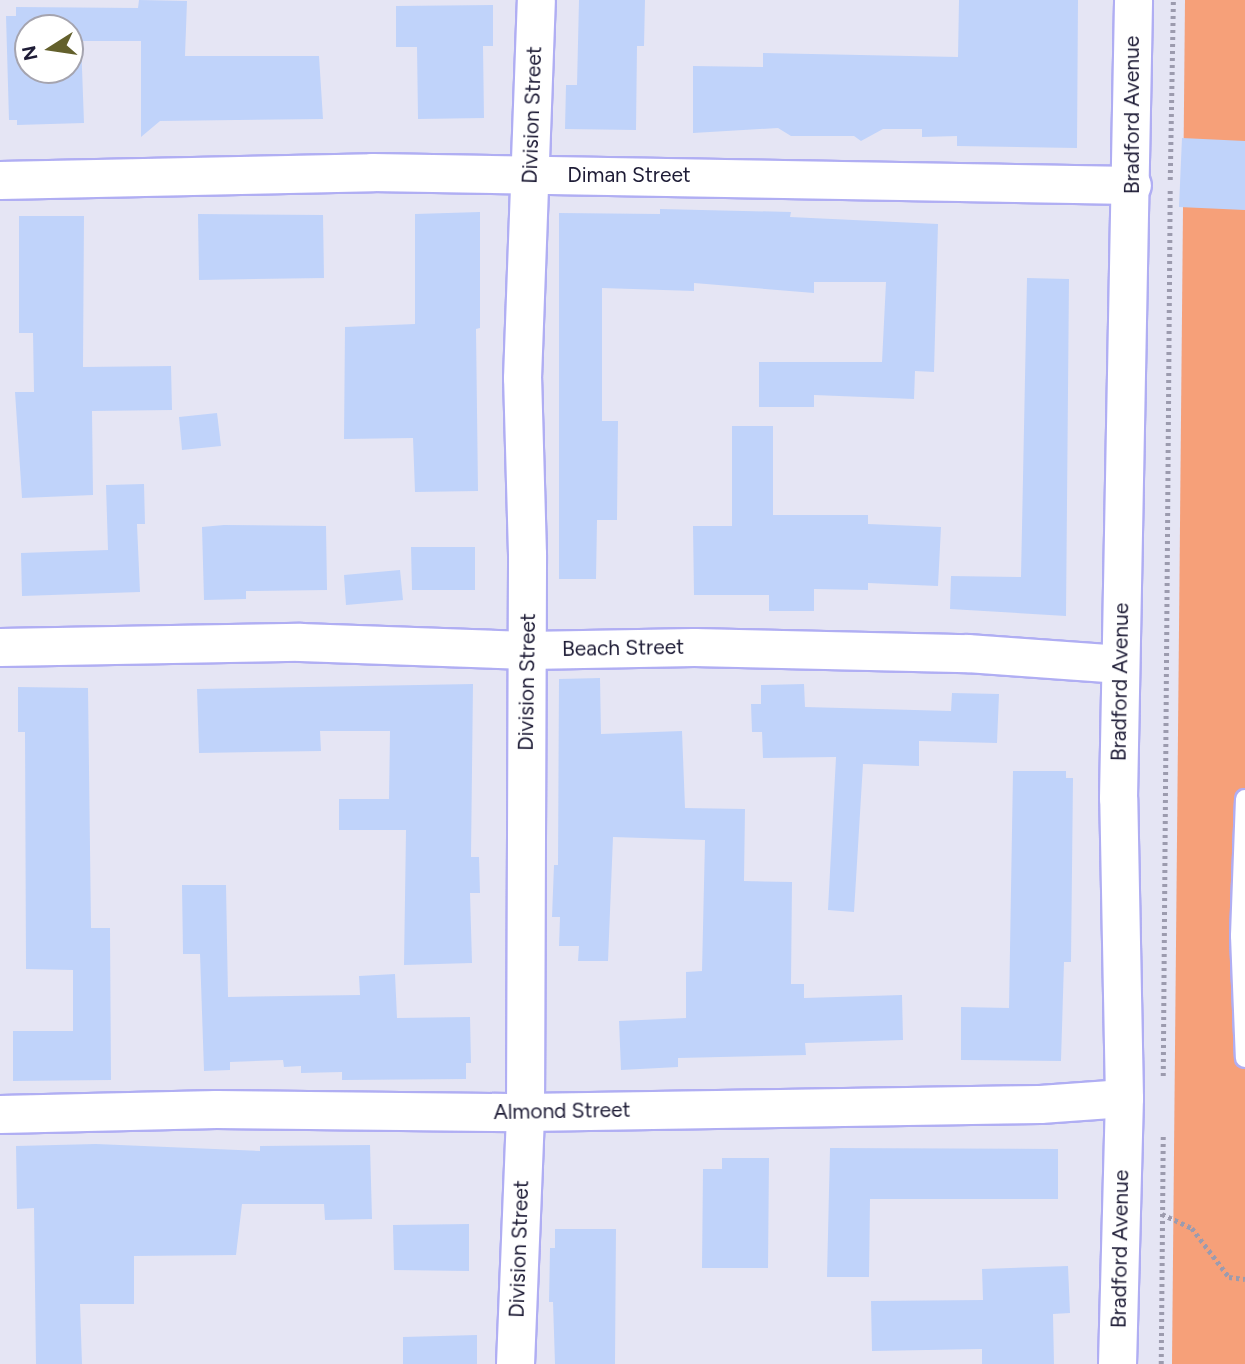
<!DOCTYPE html>
<html>
<head>
<meta charset="utf-8">
<style>
  body { margin:0 }
  #map { position:relative; width:1245px; height:1364px; overflow:hidden; background:#e5e5f4; font-family:Figtree,sans-serif }
  div>[style] { position:absolute }
  .green>* { inset:0; background:#f6a079 }
  .building>* { inset:0; background:#c0d3fa }
  .path>* { height:4.5px; margin-top:-2.25px; transform-origin:0; background:repeating-linear-gradient(90deg,#9c9bae 0 3.5px,transparent 0 7px) }
  .roads { filter:drop-shadow(2px 0 #b0aef3) drop-shadow(-2px 0 #b0aef3) drop-shadow(0 2px #b0aef3) drop-shadow(0 -2px #b0aef3) }
  .lane>* { height:18px; margin:-9px; padding:0 9px; transform-origin:9px; border-radius:9px; background:#fff }
  .street>* { height:37px; margin:-18.5px; padding:0 18.5px; transform-origin:18.5px; border-radius:18.5px; background:#fff }
  span { translate:-50% -50%; white-space:nowrap; text-align:center; line-height:1.15; -webkit-text-stroke:7px #fff; paint-order:stroke }
  .street-label { font-size:21px; color:#1e1c36 }
  .north { position:absolute; left:14px; top:14px; width:70px; height:70px; box-sizing:border-box; background:#fff; border:2px solid #a5a4af; border-radius:50%; rotate:258deg; font-size:19px; font-weight:700; line-height:28px; text-align:center; color:#1e1c36 }
  .north::after { content:''; display:block; margin:auto; width:24px; height:32px; background:#63602c; clip-path:polygon(50% 0,100% 100%,50% 72%,0 100%) }
</style>
</head>
<body>
<div id="map">
  <div class="green">
    <i style="clip-path:polygon(1185px 0,1245px 0,1245px 1364px,1172px 1364px)"></i>
  </div>
  <div class="building">
    <i style="clip-path:polygon(evenodd,139px 0,187px 1px,185px 56px,319px 56px,323px 119px,160px 121px,141px 137px,141px 41px,81px 41px,84px 123px,17px 125px,17px 120px,9px 120px,6px 16px,16px 16px,16px 7px,138px 8px,139px 0,28px 28px,70px 28px,70px 70px,28px 70px,28px 28px)"></i>
    <i style="clip-path:polygon(579px 0,645px 0,644px 46px,637px 46px,636px 130px,565px 129px,566px 85px,577px 85px)"></i>
    <i style="clip-path:polygon(959px 0,1078px 0,1077px 148px,957px 146px,957px 136px,922px 137px,922px 129px,883px 129px,861px 141px,854px 136px,791px 136px,778px 128px,693px 133px,693px 66px,763px 67px,763px 53px,958px 57px)"></i>
    <i style="clip-path:polygon(493px 5px,493px 46px,483px 46px,484px 118px,418px 119px,417px 47px,396px 47px,396px 6px)"></i>
    <i style="clip-path:polygon(1182px 138px,1245px 141px,1245px 210px,1179px 207px)"></i>
    <i style="clip-path:polygon(660px 209px,791px 212px,790px 217px,938px 224px,934px 372px,915px 371px,914px 399px,814px 395px,814px 407px,759px 407px,759px 362px,882px 362px,886px 282px,814px 282px,814px 293px,694px 283px,694px 291px,602px 288px,602px 421px,618px 421px,617px 520px,597px 520px,596px 579px,559px 579px,559px 213px,660px 214px)"></i>
    <i style="clip-path:polygon(480px 212px,480px 328px,476px 329px,478px 491px,415px 492px,413px 438px,344px 439px,345px 327px,415px 324px,415px 214px)"></i>
    <i style="clip-path:polygon(198px 214px,323px 215px,324px 278px,199px 280px)"></i>
    <i style="clip-path:polygon(19px 216px,84px 216px,83px 367px,171px 366px,172px 410px,92px 411px,93px 495px,22px 498px,15px 392px,34px 392px,33px 333px,19px 333px)"></i>
    <i style="clip-path:polygon(1027px 278px,1069px 279px,1066px 616px,950px 609px,951px 576px,1021px 577px)"></i>
    <i style="clip-path:polygon(217px 413px,221px 446px,182px 450px,179px 417px)"></i>
    <i style="clip-path:polygon(732px 426px,773px 426px,773px 515px,868px 515px,868px 524px,941px 527px,938px 586px,868px 583px,868px 590px,814px 589px,814px 611px,769px 611px,769px 595px,694px 595px,693px 526px,732px 526px)"></i>
    <i style="clip-path:polygon(144px 484px,145px 524px,137px 524px,140px 592px,22px 596px,21px 553px,108px 550px,106px 485px)"></i>
    <i style="clip-path:polygon(224px 525px,326px 526px,327px 590px,246px 591px,246px 599px,204px 600px,202px 527px)"></i>
    <i style="clip-path:polygon(411px 547px,475px 547px,475px 590px,412px 590px)"></i>
    <i style="clip-path:polygon(400px 570px,403px 600px,346px 605px,344px 575px)"></i>
    <i style="clip-path:polygon(600px 678px,601px 734px,682px 731px,685px 808px,745px 809px,744px 881px,792px 882px,791px 984px,804px 984px,804px 998px,902px 995px,903px 1040px,805px 1043px,806px 1055px,678px 1058px,678px 1067px,621px 1070px,619px 1021px,686px 1018px,686px 972px,702px 971px,705px 840px,613px 837px,608px 961px,578px 961px,579px 946px,559px 946px,560px 917px,552px 917px,554px 865px,558px 865px,559px 679px)"></i>
    <i style="clip-path:polygon(473px 684px,471px 857px,479px 857px,480px 893px,470px 893px,472px 963px,404px 965px,406px 830px,339px 830px,339px 799px,389px 799px,390px 731px,320px 731px,321px 751px,199px 753px,197px 689px)"></i>
    <i style="clip-path:polygon(804px 684px,805px 707px,951px 711px,952px 693px,999px 694px,997px 743px,919px 741px,919px 766px,863px 764px,854px 912px,828px 910px,836px 757px,763px 758px,762px 732px,752px 732px,751px 704px,761px 704px,761px 685px)"></i>
    <i style="clip-path:polygon(18px 687px,88px 688px,91px 928px,110px 928px,111px 1080px,13px 1081px,13px 1031px,73px 1031px,73px 970px,26px 969px,25px 732px,18px 732px)"></i>
    <i style="clip-path:polygon(1013px 771px,1066px 771px,1066px 778px,1073px 778px,1071px 962px,1064px 962px,1061px 1061px,961px 1060px,961px 1007px,1009px 1008px)"></i>
    <i style="clip-path:polygon(182px 885px,226px 885px,228px 997px,360px 995px,359px 976px,395px 974px,397px 1018px,470px 1017px,471px 1063px,466px 1063px,466px 1079px,342px 1080px,342px 1072px,301px 1073px,301px 1066px,284px 1067px,283px 1060px,230px 1062px,230px 1070px,204px 1071px,200px 954px,183px 954px)"></i>
    <i style="clip-path:polygon(96px 1144px,260px 1151px,260px 1146px,370px 1145px,372px 1219px,325px 1220px,324px 1204px,242px 1204px,236px 1255px,134px 1256px,134px 1304px,80px 1304px,82px 1364px,36px 1364px,34px 1208px,17px 1209px,16px 1146px)"></i>
    <i style="clip-path:polygon(830px 1148px,1058px 1149px,1058px 1199px,870px 1199px,869px 1277px,827px 1277px)"></i>
    <i style="clip-path:polygon(722px 1158px,769px 1158px,768px 1268px,702px 1268px,703px 1169px,722px 1169px)"></i>
    <i style="clip-path:polygon(469px 1224px,469px 1271px,394px 1270px,393px 1225px)"></i>
    <i style="clip-path:polygon(555px 1229px,616px 1229px,615px 1364px,555px 1364px,553px 1302px,549px 1302px,550px 1248px,555px 1248px)"></i>
    <i style="clip-path:polygon(1068px 1266px,1070px 1313px,1053px 1314px,1054px 1364px,982px 1364px,982px 1349px,872px 1351px,871px 1301px,983px 1300px,982px 1269px)"></i>
    <i style="clip-path:polygon(477px 1335px,477px 1364px,403px 1364px,403px 1337px)"></i>
  </div>
  <div class="path">
    <i style="left:1170px;top:180px;width:180px;rotate:-89deg"></i>
    <i style="left:1163px;top:1076px;width:887px;rotate:-89.55deg"></i>
    <i style="left:1162px;top:1214px;width:33px;rotate:25deg"></i>
    <i style="left:1192px;top:1228px;width:61px;rotate:52.9deg"></i>
    <i style="left:1229px;top:1277px;width:16px;rotate:7deg"></i>
    <i style="left:1161px;top:1364px;width:230px;rotate:-89.5deg"></i>
  </div>
  <div class="roads">
    <div class="lane">
      <i style="left:1245px;top:799px;width:137px;rotate:92.1deg"></i>
      <i style="left:1240px;top:936px;width:122px;rotate:87.7deg"></i>
    </div>
    <div class="street">
      <i style="left:0;top:180px;width:372px;rotate:-1.2deg"></i>
      <i style="left:372px;top:172px;width:760px;rotate:0.98deg"></i>
      <i style="left:0;top:647px;width:300px;rotate:-1deg"></i>
      <i style="left:300px;top:642px;width:227px;rotate:2deg"></i>
      <i style="left:527px;top:650px;width:167px;rotate:-1deg"></i>
      <i style="left:694px;top:647px;width:274px;rotate:1.3deg"></i>
      <i style="left:968px;top:653px;width:152px;rotate:4.1deg"></i>
      <i style="left:0;top:1114px;width:216px;rotate:-1.3deg"></i>
      <i style="left:216px;top:1109px;width:309px;rotate:0.6deg"></i>
      <i style="left:525px;top:1112px;width:515px;rotate:-0.89deg"></i>
      <i style="left:1040px;top:1104px;width:84px;rotate:-4.1deg"></i>
      <i style="left:515px;top:1364px;width:252px;rotate:-87.7deg"></i>
      <i style="left:525px;top:1112px;width:558px;rotate:-89.79deg"></i>
      <i style="left:527px;top:554px;width:176px;rotate:-91.6deg"></i>
      <i style="left:522px;top:378px;width:378px;rotate:-87.9deg"></i>
      <i style="left:1117px;top:1364px;width:266px;rotate:-88.5deg"></i>
      <i style="left:1124px;top:1098px;width:300px;rotate:-91.1deg"></i>
      <i style="left:1118px;top:798px;width:798px;rotate:-88.92deg"></i>
    </div>
  </div>
  <div class="street-label">
    <span style="left:532px;top:115px;rotate:-88deg">Division Street</span>
    <span style="left:1132px;top:115px;rotate:-90deg">Bradford Avenue</span>
    <span style="left:629px;top:175px">Diman Street</span>
    <span style="left:623px;top:648px;rotate:-1deg">Beach Street</span>
    <span style="left:527px;top:682px;rotate:-89deg">Division Street</span>
    <span style="left:1120px;top:682px;rotate:-89deg">Bradford Avenue</span>
    <span style="left:562px;top:1111px;rotate:-1deg">Almond Street</span>
    <span style="left:519px;top:1249px;rotate:-88deg">Division Street</span>
    <span style="left:1120px;top:1249px;rotate:-89deg">Bradford Avenue</span>
  </div>
  <div class="north">N</div>
</div>
</body>
</html>
